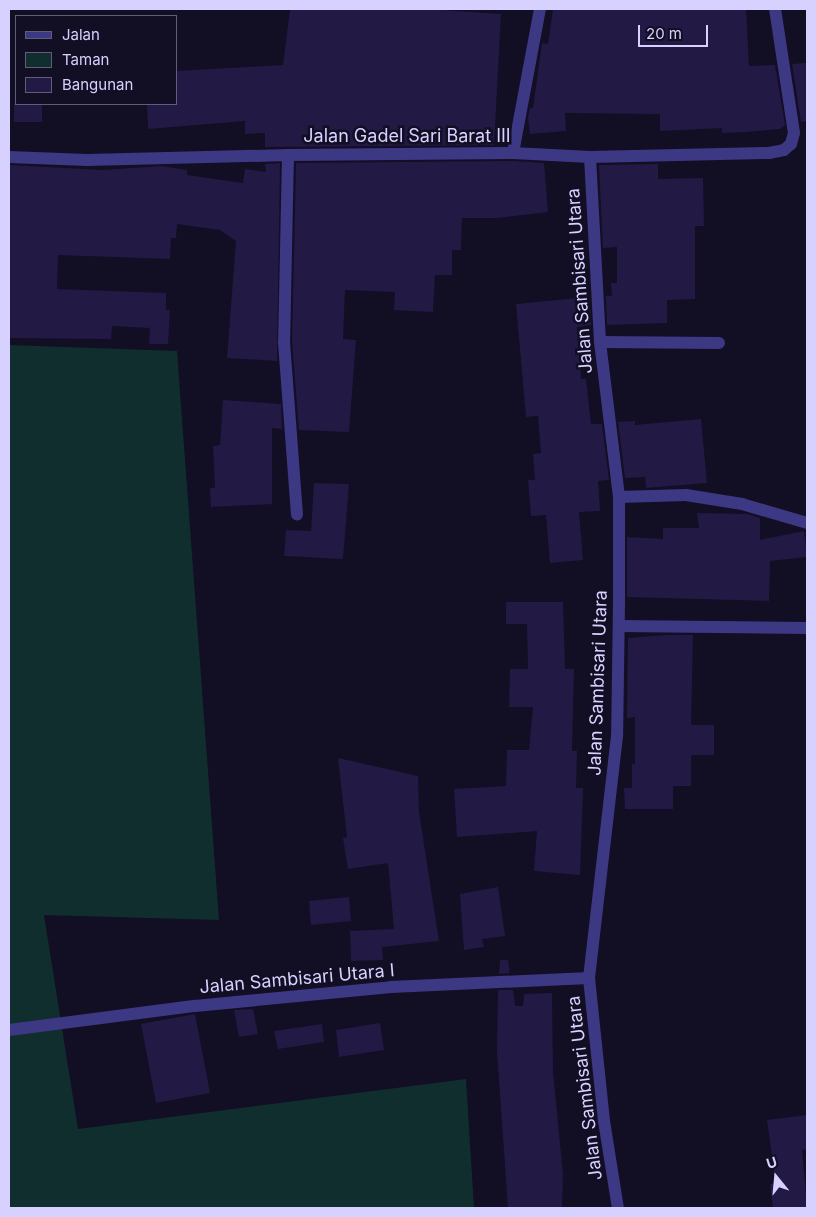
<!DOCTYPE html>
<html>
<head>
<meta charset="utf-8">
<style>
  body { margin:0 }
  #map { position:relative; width:816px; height:1217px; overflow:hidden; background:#120e24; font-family:Inter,sans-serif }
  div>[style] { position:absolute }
  .green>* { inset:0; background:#112e2e }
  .building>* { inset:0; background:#231945 }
  .street>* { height:12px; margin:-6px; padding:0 6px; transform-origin:6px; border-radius:6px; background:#3c3884 }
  span { translate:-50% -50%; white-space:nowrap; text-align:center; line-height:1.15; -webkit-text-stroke:5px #120e24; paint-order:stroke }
  .street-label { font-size:18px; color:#d7d1ff }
  .frame { position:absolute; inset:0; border:10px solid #d7d1ff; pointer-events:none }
  .legend { position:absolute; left:15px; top:15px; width:162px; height:90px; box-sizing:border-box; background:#120e24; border:1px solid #615c7c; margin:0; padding:6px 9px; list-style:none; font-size:15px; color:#d7d1ff }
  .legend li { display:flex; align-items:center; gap:10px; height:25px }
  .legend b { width:25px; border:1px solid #615c7c }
  .north { position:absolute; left:751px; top:1152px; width:50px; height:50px; -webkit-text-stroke:4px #120e24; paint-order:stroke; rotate:343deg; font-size:14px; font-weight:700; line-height:20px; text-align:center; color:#d7d1ff }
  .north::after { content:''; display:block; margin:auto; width:18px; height:22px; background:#d7d1ff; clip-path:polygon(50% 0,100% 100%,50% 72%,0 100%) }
  .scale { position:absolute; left:638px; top:25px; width:70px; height:22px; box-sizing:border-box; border:2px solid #d7d1ff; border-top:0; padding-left:6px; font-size:15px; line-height:18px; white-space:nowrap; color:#d7d1ff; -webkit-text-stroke:4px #120e24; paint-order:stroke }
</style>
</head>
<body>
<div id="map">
  <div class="green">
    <i style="clip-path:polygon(9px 345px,177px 351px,219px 920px,44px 915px,78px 1129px,466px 1079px,474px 1208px,9px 1208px)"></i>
  </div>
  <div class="building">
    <i style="clip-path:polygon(290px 9px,426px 9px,501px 14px,494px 145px,265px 147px,265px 133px,245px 134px,245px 121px,148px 129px,147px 104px,176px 104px,176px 71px,283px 65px)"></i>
    <i style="clip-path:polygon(553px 9px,746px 9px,749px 66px,775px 65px,785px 125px,780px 129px,746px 132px,722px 133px,722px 128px,660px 131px,660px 114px,565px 113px,566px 131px,530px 134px,528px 117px,530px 108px,533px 108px,542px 43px,548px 44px)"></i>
    <i style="clip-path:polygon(807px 63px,807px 121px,801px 122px,792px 64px)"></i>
    <i style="clip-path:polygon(14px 104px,42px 104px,42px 122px,14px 122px)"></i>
    <i style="clip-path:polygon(513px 161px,544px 163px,548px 212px,498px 218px,462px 218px,461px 250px,452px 250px,452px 275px,435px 275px,433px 312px,394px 310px,395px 292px,345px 290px,343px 339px,356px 340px,349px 432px,299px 430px,292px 342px,296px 163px)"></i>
    <i style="clip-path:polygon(280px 163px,277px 361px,227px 358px,236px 241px,220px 230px,177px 224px,176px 238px,171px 238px,170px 259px,58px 255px,57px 289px,166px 293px,166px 310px,170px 310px,168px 344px,149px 344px,150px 328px,112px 326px,111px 339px,9px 338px,9px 165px,103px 170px,162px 166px,187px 170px,187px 175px,243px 183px,245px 169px,266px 172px,265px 164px)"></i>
    <i style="clip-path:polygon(658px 164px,658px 179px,703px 178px,704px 226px,695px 226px,695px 299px,667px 300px,667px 323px,607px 325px,606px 296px,612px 296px,611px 283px,617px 283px,617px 247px,603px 248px,599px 165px)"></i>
    <i style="clip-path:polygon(589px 297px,591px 325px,577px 327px,581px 379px,586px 379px,591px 424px,602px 424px,609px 480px,598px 481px,600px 511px,579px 512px,583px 560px,550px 563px,546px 515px,531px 516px,528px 480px,535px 480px,533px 454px,541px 453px,538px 416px,526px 417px,516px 304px)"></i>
    <i style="clip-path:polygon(223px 400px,281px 404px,282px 429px,272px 428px,272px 504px,211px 507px,210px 488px,215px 488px,213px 446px,220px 445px)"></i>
    <i style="clip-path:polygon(701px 419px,707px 483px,646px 488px,645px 477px,625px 478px,618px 422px,635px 421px,635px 425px)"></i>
    <i style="clip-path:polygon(314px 483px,349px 484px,343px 559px,284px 556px,286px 530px,311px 531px)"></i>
    <i style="clip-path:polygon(697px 513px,747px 514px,760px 518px,760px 540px,804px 531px,807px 557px,770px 561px,769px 601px,627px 597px,627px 537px,663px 539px,663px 528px,699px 528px)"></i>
    <i style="clip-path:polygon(506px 602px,563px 602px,565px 669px,574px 669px,572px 751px,577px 751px,576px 788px,583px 788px,580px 875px,534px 871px,537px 831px,457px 837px,454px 789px,506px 786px,507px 750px,529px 750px,533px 707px,509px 707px,510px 669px,528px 669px,527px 624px,506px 624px)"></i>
    <i style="clip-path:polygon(667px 635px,693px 635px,691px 725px,714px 725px,714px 755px,691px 755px,691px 786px,673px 786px,673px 809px,625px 809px,624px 788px,632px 788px,632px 764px,635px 764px,635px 717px,627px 718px,628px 638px)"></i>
    <i style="clip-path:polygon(338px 758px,418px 776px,419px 812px,439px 941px,382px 947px,383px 960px,351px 961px,350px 931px,394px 929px,388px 863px,348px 869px,343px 838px,347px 837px)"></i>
    <i style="clip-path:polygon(498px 887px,505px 936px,482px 939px,484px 947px,464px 950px,460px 894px)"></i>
    <i style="clip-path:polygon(349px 897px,351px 921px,311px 925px,309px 901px)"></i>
    <i style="clip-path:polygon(500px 960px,508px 960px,510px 973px,499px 974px)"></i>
    <i style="clip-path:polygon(498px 990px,513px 990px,515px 1006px,523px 1006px,524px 994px,552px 993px,553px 1072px,563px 1174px,562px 1208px,508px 1208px,497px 1052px)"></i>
    <i style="clip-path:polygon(253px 1009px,258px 1034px,239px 1037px,234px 1010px)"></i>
    <i style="clip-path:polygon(195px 1014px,210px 1093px,156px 1103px,141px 1024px)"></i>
    <i style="clip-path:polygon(380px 1023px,384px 1050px,339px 1057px,336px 1030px)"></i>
    <i style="clip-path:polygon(322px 1024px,324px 1042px,278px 1049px,274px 1031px)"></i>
    <i style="clip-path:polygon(807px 1115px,807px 1149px,802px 1150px,807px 1208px,773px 1208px,770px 1184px,776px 1184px,767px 1120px)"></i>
  </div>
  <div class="street">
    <i style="left:513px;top:153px;width:147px;rotate:-79.4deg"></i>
    <i style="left:288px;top:155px;width:187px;rotate:91.2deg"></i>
    <i style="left:284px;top:342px;width:173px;rotate:85.7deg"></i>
    <i style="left:9px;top:157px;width:78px;rotate:2.2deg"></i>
    <i style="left:87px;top:160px;width:201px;rotate:-1.4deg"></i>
    <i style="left:288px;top:155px;width:225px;rotate:-0.5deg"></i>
    <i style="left:513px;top:153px;width:77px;rotate:3deg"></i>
    <i style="left:590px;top:157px;width:179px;rotate:-1.3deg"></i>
    <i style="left:769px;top:153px;width:15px;rotate:-11deg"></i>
    <i style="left:784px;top:150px;width:9px;rotate:-41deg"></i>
    <i style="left:791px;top:144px;width:11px;rotate:-75deg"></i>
    <i style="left:794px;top:133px;width:125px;rotate:-98.7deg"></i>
    <i style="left:590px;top:157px;width:185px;rotate:86.9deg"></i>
    <i style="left:600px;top:342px;width:156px;rotate:83deg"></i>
    <i style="left:619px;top:497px;width:104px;rotate:90deg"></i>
    <i style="left:619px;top:601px;width:135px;rotate:90.8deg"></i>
    <i style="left:617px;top:736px;width:244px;rotate:96.6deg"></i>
    <i style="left:589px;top:978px;width:144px;rotate:84deg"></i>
    <i style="left:604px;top:1121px;width:88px;rotate:80.9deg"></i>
    <i style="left:600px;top:342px;width:119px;rotate:0.5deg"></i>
    <i style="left:619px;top:497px;width:67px;rotate:-1.7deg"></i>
    <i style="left:686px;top:495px;width:57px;rotate:9.1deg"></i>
    <i style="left:742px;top:504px;width:68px;rotate:16.3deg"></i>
    <i style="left:619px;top:626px;width:188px;rotate:0.6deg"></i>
    <i style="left:9px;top:1030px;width:188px;rotate:-7.4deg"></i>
    <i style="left:195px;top:1006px;width:197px;rotate:-5.5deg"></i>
    <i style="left:391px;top:987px;width:198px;rotate:-2.6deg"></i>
  </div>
  <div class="street-label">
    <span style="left:407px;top:136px">Jalan Gadel Sari Barat III</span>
    <span style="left:580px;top:281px;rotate:-94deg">Jalan Sambisari Utara</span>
    <span style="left:598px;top:683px;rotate:-88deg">Jalan Sambisari Utara</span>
    <span style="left:297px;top:979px;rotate:-5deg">Jalan Sambisari Utara I</span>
    <span style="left:585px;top:1088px;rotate:-97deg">Jalan Sambisari Utara</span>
  </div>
  <div class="frame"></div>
  <ul class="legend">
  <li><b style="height:6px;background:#3c3884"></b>Jalan</li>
  <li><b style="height:14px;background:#112e2e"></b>Taman</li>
  <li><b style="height:14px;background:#231945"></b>Bangunan</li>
  </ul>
  <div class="north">U</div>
  <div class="scale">20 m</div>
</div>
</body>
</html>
